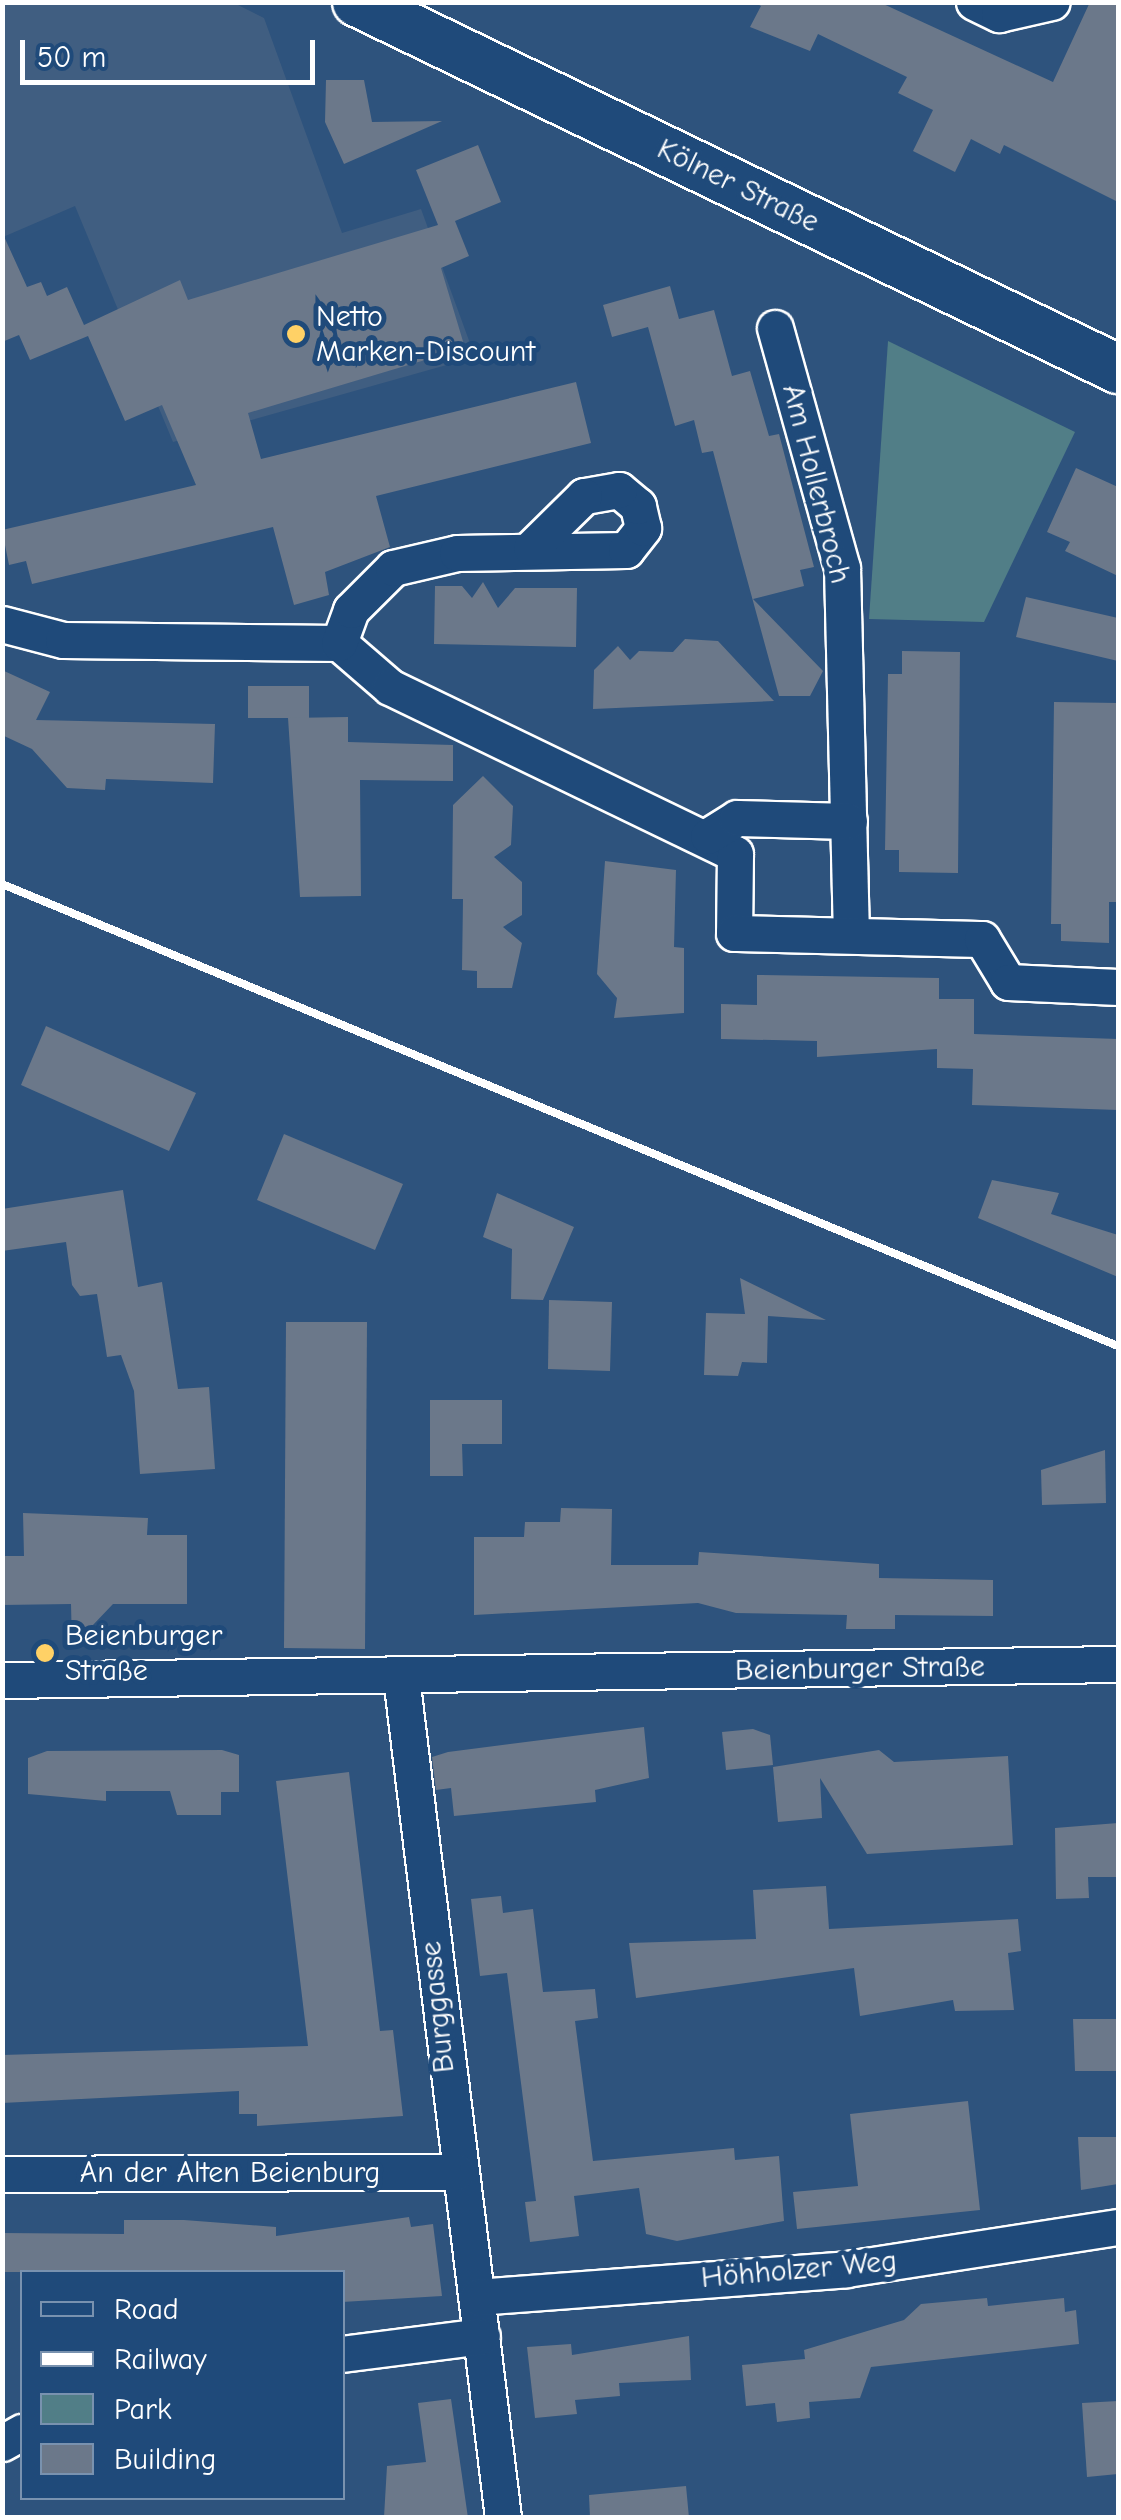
<!DOCTYPE html>
<html>
<head>
<meta charset="utf-8">
<style>
  body { margin:0 }
  #map { position:relative; width:1121px; height:2520px; overflow:hidden; background:#2e537d; font-family:"Comic Neue",sans-serif }
  div>[style] { position:absolute }
  .built>* { inset:0; background:#405e81 }
  .green>* { inset:0; background:#517e87 }
  .building>* { inset:0; background:#6b788a }
  .roads { filter:drop-shadow(2px 0 #fff) drop-shadow(-2px 0 #fff) drop-shadow(0 2px #fff) drop-shadow(0 -2px #fff) }
  .minor>* { height:35px; margin:-17.5px; padding:0 17.5px; transform-origin:17.5px; border-radius:17.5px; background:#1f4a7a }
  .secondary>* { height:48px; margin:-24px; padding:0 24px; transform-origin:24px; border-radius:24px; background:#1f4a7a }
  .rail>* { height:8px; margin:-4px; padding:0 4px; transform-origin:4px; border-radius:4px; background:#fff }
  .dots>* { width:28px; height:28px; translate:-50% -50%; box-sizing:border-box; border:5px solid #1f4a7a; border-radius:50% }
  span { translate:-50% -50%; white-space:nowrap; text-align:center; line-height:1.15; -webkit-text-stroke:10px #1f4a7a; paint-order:stroke }
  .street-label { font-size:30px; color:#fff }
  .poi-label { font-size:30px; color:#fff }
  .left { translate:0 -50%; text-align:left }
  .frame { position:absolute; inset:0; border:5px solid #fff; pointer-events:none }
  .legend { position:absolute; left:20px; top:2270px; width:325px; height:230px; box-sizing:border-box; background:#1f4a7a; border:2px solid #7992af; margin:0; padding:12px 18px; list-style:none; font-size:30px; color:#fff }
  .legend li { display:flex; align-items:center; gap:20px; height:50px }
  .legend b { width:50px; border:2px solid #7992af }
  .scale { position:absolute; left:20px; top:40px; width:295px; height:45px; box-sizing:border-box; border:5px solid #fff; border-top:0; padding-left:12px; font-size:30px; line-height:35px; white-space:nowrap; color:#fff; -webkit-text-stroke:8px #1f4a7a; paint-order:stroke }
</style>
</head>
<body>
<div id="map">
  <div class="built">
    <i style="clip-path:polygon(3px 3px,234px 3px,264px 18px,342px 233px,421px 209px,475px 357px,173px 442px,75px 206px,3px 237px)"></i>
  </div>
  <div class="green">
    <i style="clip-path:polygon(888px 341px,1075px 432px,984px 622px,869px 619px)"></i>
  </div>
  <div class="building">
    <i style="clip-path:polygon(754px 2px,879px 2px,1053px 82px,1090px 2px,1118px 2px,1118px 202px,1004px 145px,1000px 154px,971px 139px,955px 172px,913px 151px,933px 110px,898px 93px,907px 77px,818px 34px,810px 51px,750px 27px,761px 6px)"></i>
    <i style="clip-path:polygon(326px 80px,364px 80px,372px 122px,442px 121px,344px 164px,325px 122px)"></i>
    <i style="clip-path:polygon(478px 145px,501px 202px,455px 221px,469px 256px,441px 268px,465px 348px,248px 413px,261px 459px,576px 382px,591px 443px,376px 496px,390px 547px,325px 572px,329px 595px,294px 605px,273px 527px,32px 584px,26px 561px,9px 565px,2px 530px,196px 485px,162px 405px,125px 421px,88px 336px,30px 360px,19px 335px,2px 342px,2px 232px,27px 287px,41px 282px,47px 296px,67px 287px,84px 325px,180px 280px,188px 300px,438px 225px,416px 170px)"></i>
    <i style="clip-path:polygon(670px 286px,679px 319px,714px 310px,732px 376px,750px 371px,769px 436px,779px 434px,814px 567px,800px 570px,804px 586px,753px 599px,823px 671px,810px 696px,779px 696px,739px 550px,713px 451px,702px 453px,694px 420px,675px 426px,648px 327px,612px 337px,603px 305px)"></i>
    <i style="clip-path:polygon(1076px 468px,1118px 487px,1118px 576px,1065px 551px,1070px 542px,1047px 532px)"></i>
    <i style="clip-path:polygon(483px 582px,498px 608px,515px 588px,577px 588px,576px 647px,434px 644px,435px 586px,462px 586px,472px 598px)"></i>
    <i style="clip-path:polygon(1026px 597px,1118px 618px,1118px 661px,1016px 637px)"></i>
    <i style="clip-path:polygon(685px 639px,718px 641px,774px 701px,593px 709px,594px 670px,618px 646px,630px 660px,639px 651px,673px 652px)"></i>
    <i style="clip-path:polygon(902px 651px,960px 652px,958px 873px,899px 872px,899px 850px,885px 850px,888px 674px,902px 674px)"></i>
    <i style="clip-path:polygon(2px 670px,50px 692px,36px 720px,215px 724px,213px 783px,106px 779px,105px 790px,67px 788px,32px 749px,2px 735px)"></i>
    <i style="clip-path:polygon(248px 686px,309px 686px,309px 718px,248px 718px)"></i>
    <i style="clip-path:polygon(1054px 702px,1118px 703px,1118px 902px,1109px 902px,1109px 943px,1061px 941px,1061px 924px,1051px 924px)"></i>
    <i style="clip-path:polygon(348px 717px,348px 742px,453px 745px,453px 781px,360px 780px,361px 896px,300px 897px,288px 718px)"></i>
    <i style="clip-path:polygon(483px 776px,513px 806px,511px 845px,494px 857px,522px 882px,522px 915px,503px 927px,522px 943px,512px 988px,477px 988px,477px 971px,462px 970px,463px 899px,452px 899px,453px 805px)"></i>
    <i style="clip-path:polygon(605px 861px,676px 870px,674px 947px,684px 948px,684px 1013px,614px 1018px,617px 998px,597px 974px)"></i>
    <i style="clip-path:polygon(757px 975px,939px 978px,939px 999px,974px 999px,974px 1034px,1118px 1039px,1118px 1110px,972px 1105px,973px 1069px,937px 1068px,937px 1049px,817px 1057px,817px 1041px,721px 1039px,721px 1004px,757px 1005px)"></i>
    <i style="clip-path:polygon(46px 1026px,196px 1093px,169px 1151px,21px 1085px)"></i>
    <i style="clip-path:polygon(284px 1134px,403px 1184px,375px 1250px,257px 1200px)"></i>
    <i style="clip-path:polygon(992px 1180px,1059px 1193px,1051px 1214px,1118px 1235px,1118px 1277px,978px 1218px)"></i>
    <i style="clip-path:polygon(123px 1190px,138px 1287px,162px 1282px,178px 1389px,209px 1387px,215px 1469px,140px 1474px,134px 1391px,121px 1355px,107px 1357px,97px 1294px,80px 1296px,72px 1285px,66px 1242px,2px 1251px,2px 1209px)"></i>
    <i style="clip-path:polygon(497px 1193px,574px 1227px,543px 1300px,511px 1299px,512px 1249px,483px 1237px)"></i>
    <i style="clip-path:polygon(740px 1278px,826px 1320px,768px 1316px,767px 1363px,742px 1362px,738px 1376px,704px 1375px,706px 1313px,745px 1314px)"></i>
    <i style="clip-path:polygon(549px 1300px,612px 1302px,610px 1371px,548px 1369px)"></i>
    <i style="clip-path:polygon(286px 1322px,367px 1322px,365px 1649px,284px 1648px)"></i>
    <i style="clip-path:polygon(430px 1400px,502px 1400px,502px 1444px,462px 1444px,463px 1476px,430px 1476px)"></i>
    <i style="clip-path:polygon(1105px 1450px,1106px 1503px,1042px 1505px,1041px 1470px)"></i>
    <i style="clip-path:polygon(561px 1508px,612px 1509px,611px 1565px,698px 1565px,699px 1552px,879px 1564px,879px 1578px,993px 1580px,993px 1616px,895px 1615px,895px 1629px,846px 1629px,847px 1615px,736px 1613px,698px 1603px,474px 1615px,474px 1537px,524px 1537px,525px 1522px,560px 1522px)"></i>
    <i style="clip-path:polygon(23px 1513px,148px 1518px,147px 1535px,187px 1535px,187px 1604px,113px 1604px,72px 1647px,71px 1604px,2px 1605px,2px 1556px,24px 1556px)"></i>
    <i style="clip-path:polygon(644px 1727px,649px 1778px,595px 1790px,596px 1802px,454px 1816px,451px 1788px,436px 1790px,432px 1757px,448px 1752px)"></i>
    <i style="clip-path:polygon(753px 1729px,770px 1735px,773px 1765px,726px 1770px,722px 1732px)"></i>
    <i style="clip-path:polygon(222px 1750px,239px 1755px,239px 1792px,221px 1792px,221px 1815px,177px 1815px,170px 1791px,106px 1791px,106px 1801px,28px 1794px,28px 1758px,47px 1751px)"></i>
    <i style="clip-path:polygon(879px 1750px,894px 1762px,1008px 1756px,1013px 1845px,867px 1854px,820px 1778px,822px 1818px,778px 1822px,773px 1767px)"></i>
    <i style="clip-path:polygon(349px 1772px,380px 2031px,393px 2030px,403px 2116px,257px 2126px,257px 2114px,239px 2114px,239px 2091px,2px 2103px,2px 2055px,308px 2046px,276px 1781px)"></i>
    <i style="clip-path:polygon(1118px 1823px,1118px 1877px,1088px 1877px,1089px 1898px,1056px 1899px,1055px 1828px)"></i>
    <i style="clip-path:polygon(826px 1886px,829px 1929px,1018px 1919px,1021px 1951px,1008px 1953px,1014px 2010px,955px 2011px,953px 2000px,860px 2016px,854px 1968px,636px 1998px,629px 1943px,756px 1939px,753px 1890px)"></i>
    <i style="clip-path:polygon(501px 1896px,503px 1913px,533px 1909px,543px 1992px,595px 1989px,598px 2018px,575px 2021px,593px 2161px,734px 2148px,735px 2160px,779px 2156px,784px 2221px,677px 2241px,646px 2234px,639px 2188px,574px 2196px,579px 2236px,530px 2242px,525px 2202px,536px 2201px,507px 1973px,480px 1976px,471px 1899px)"></i>
    <i style="clip-path:polygon(1073px 2019px,1118px 2019px,1118px 2071px,1075px 2071px)"></i>
    <i style="clip-path:polygon(968px 2101px,980px 2210px,797px 2229px,793px 2192px,858px 2186px,850px 2114px)"></i>
    <i style="clip-path:polygon(1078px 2137px,1118px 2137px,1118px 2184px,1081px 2190px)"></i>
    <i style="clip-path:polygon(409px 2217px,411px 2227px,433px 2224px,442px 2296px,342px 2302px,342px 2272px,2px 2272px,2px 2233px,124px 2234px,124px 2220px,184px 2220px,276px 2227px,276px 2236px)"></i>
    <i style="clip-path:polygon(987px 2298px,988px 2306px,1064px 2298px,1065px 2312px,1076px 2310px,1079px 2344px,871px 2367px,860px 2398px,809px 2402px,810px 2418px,777px 2422px,775px 2403px,746px 2406px,742px 2365px,805px 2359px,804px 2350px,904px 2320px,921px 2304px)"></i>
    <i style="clip-path:polygon(689px 2336px,691px 2380px,619px 2383px,620px 2396px,575px 2400px,577px 2414px,535px 2418px,527px 2347px,571px 2344px,572px 2355px)"></i>
    <i style="clip-path:polygon(451px 2399px,468px 2518px,384px 2517px,387px 2466px,426px 2462px,418px 2403px)"></i>
    <i style="clip-path:polygon(1118px 2401px,1118px 2474px,1087px 2477px,1082px 2403px)"></i>
    <i style="clip-path:polygon(686px 2486px,689px 2518px,590px 2518px,589px 2495px)"></i>
  </div>
  <div class="roads">
    <div class="minor">
      <i style="left:974px;top:2px;width:28px;rotate:26deg"></i>
      <i style="left:999px;top:14px;width:54px;rotate:-12.8deg"></i>
      <i style="left:775px;top:328px;width:249px;rotate:74.4deg"></i>
      <i style="left:842px;top:568px;width:367px;rotate:88.6deg"></i>
      <i style="left:2px;top:624px;width:63px;rotate:14.7deg"></i>
      <i style="left:63px;top:640px;width:276px;rotate:0.6deg"></i>
      <i style="left:339px;top:643px;width:67px;rotate:40.8deg"></i>
      <i style="left:390px;top:687px;width:383px;rotate:25.8deg"></i>
      <i style="left:735px;top:854px;width:79px;rotate:90.7deg"></i>
      <i style="left:734px;top:933px;width:248px;rotate:1.4deg"></i>
      <i style="left:982px;top:939px;width:50px;rotate:58.8deg"></i>
      <i style="left:1008px;top:982px;width:110px;rotate:2.6deg"></i>
      <i style="left:339px;top:643px;width:35px;rotate:-70deg"></i>
      <i style="left:351px;top:610px;width:59px;rotate:-45deg"></i>
      <i style="left:393px;top:568px;width:66px;rotate:-13.2deg"></i>
      <i style="left:457px;top:553px;width:169px;rotate:-1deg"></i>
      <i style="left:626px;top:550px;width:28px;rotate:-52deg"></i>
      <i style="left:643px;top:528px;width:23px;rotate:-103deg"></i>
      <i style="left:638px;top:506px;width:25px;rotate:-140deg"></i>
      <i style="left:619px;top:490px;width:36px;rotate:170deg"></i>
      <i style="left:584px;top:496px;width:74px;rotate:135.5deg"></i>
      <i style="left:708px;top:836px;width:34px;rotate:-32deg"></i>
      <i style="left:737px;top:818px;width:112px;rotate:1.5deg"></i>
      <i style="left:401px;top:1677px;width:847px;rotate:83.08deg"></i>
      <i style="left:2px;top:1680px;width:1116px;rotate:-0.82deg"></i>
      <i style="left:2px;top:2174px;width:455px;rotate:-0.3deg"></i>
      <i style="left:477px;top:2297px;width:370px;rotate:-4.3deg"></i>
      <i style="left:846px;top:2269px;width:275px;rotate:-8.8deg"></i>
      <i style="left:342px;top:2354px;width:141px;rotate:-7.3deg"></i>
      <i style="left:2px;top:2443px;width:23px;rotate:-29deg"></i>
    </div>
    <div class="secondary">
      <i style="left:357px;top:2px;width:845px;rotate:25.75deg"></i>
    </div>
  </div>
  <div class="rail">
    <i style="left:2px;top:884px;width:1208px;rotate:22.49deg"></i>
  </div>
  <div class="dots">
    <i style="left:296px;top:334px;background:#ffd166"></i>
    <i style="left:45px;top:1653px;background:#ffd166"></i>
  </div>
  <div class="street-label">
    <span style="left:738px;top:186px;rotate:26deg">Kölner Straße</span>
    <span style="left:816px;top:484px;rotate:76deg">Am Hollerbroch</span>
    <span style="left:860px;top:1669px;rotate:-1deg">Beienburger Straße</span>
    <span style="left:438px;top:2007px;rotate:-96deg">Burggasse</span>
    <span style="left:230px;top:2173px">An der Alten Beienburg</span>
    <span style="left:799px;top:2270px;rotate:-5deg">Höhholzer Weg</span>
  </div>
  <div class="poi-label">
    <span class="left" style="left:316px;top:334px">Netto<br>Marken-Discount</span>
    <span class="left" style="left:65px;top:1653px">Beienburger<br>Straße</span>
  </div>
  <div class="frame"></div>
  <ul class="legend">
  <li><b style="height:12px;background:#1f4a7a"></b>Road</li>
  <li><b style="height:12px;background:#fff"></b>Railway</li>
  <li><b style="height:28px;background:#517e87"></b>Park</li>
  <li><b style="height:28px;background:#6b788a"></b>Building</li>
  </ul>
  <div class="scale">50 m</div>
</div>
</body>
</html>
